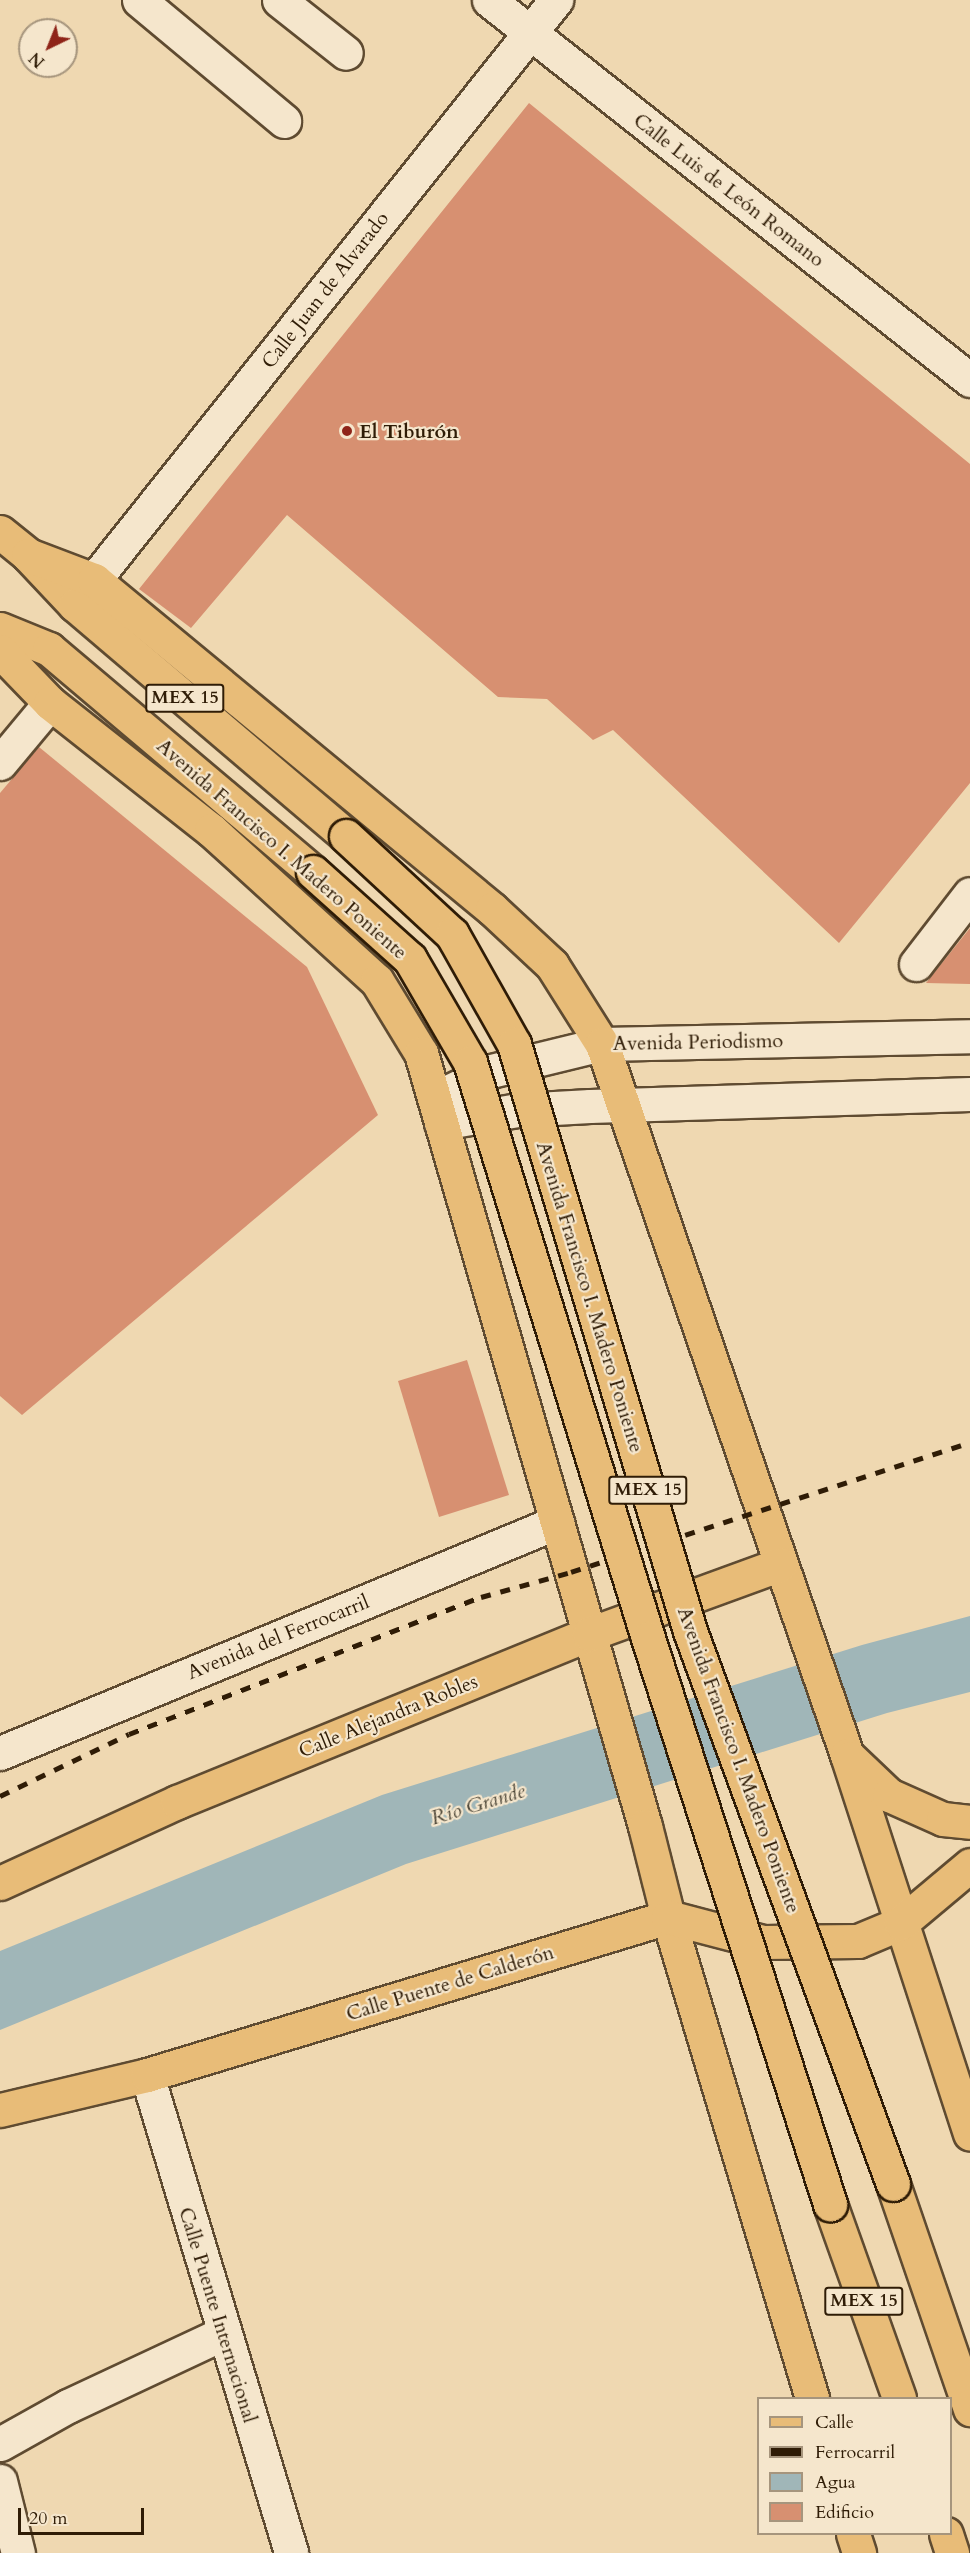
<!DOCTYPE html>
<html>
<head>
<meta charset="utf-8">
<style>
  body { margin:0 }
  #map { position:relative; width:970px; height:2553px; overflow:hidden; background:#efd8b1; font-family:Cardo,serif }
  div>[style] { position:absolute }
  .water>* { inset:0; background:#a0b6b8 }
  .building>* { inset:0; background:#d79071 }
  .roads { filter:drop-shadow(2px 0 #5f4b31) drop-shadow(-2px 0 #5f4b31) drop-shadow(0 2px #5f4b31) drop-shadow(0 -2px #5f4b31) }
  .minor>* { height:33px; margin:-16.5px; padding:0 16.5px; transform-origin:16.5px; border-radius:16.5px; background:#f5e6cc }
  .major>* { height:33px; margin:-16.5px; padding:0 16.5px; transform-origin:16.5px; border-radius:16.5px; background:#e8bc78 }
  .rail>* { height:4.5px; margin-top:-2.25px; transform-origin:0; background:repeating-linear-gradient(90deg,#2f1c06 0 10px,transparent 0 20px) }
  .bridges { filter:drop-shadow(2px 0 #2f1c06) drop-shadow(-2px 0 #2f1c06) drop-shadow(0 2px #2f1c06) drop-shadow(0 -2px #2f1c06) }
  .major-bridge>* { height:33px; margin:-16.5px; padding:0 16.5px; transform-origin:16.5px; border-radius:16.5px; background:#e8bc78 }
  .dots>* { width:16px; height:16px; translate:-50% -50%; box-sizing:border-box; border:3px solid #f5e6cc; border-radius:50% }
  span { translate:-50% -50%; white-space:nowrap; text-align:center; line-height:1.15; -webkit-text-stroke:4.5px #f5e6cc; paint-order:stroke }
  .shield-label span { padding:2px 4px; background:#f5e6cc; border:2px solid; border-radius:4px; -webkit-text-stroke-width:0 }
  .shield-label { font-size:18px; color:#2f1c06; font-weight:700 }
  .street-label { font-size:20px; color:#2f1c06 }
  .poi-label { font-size:20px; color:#2f1c06; font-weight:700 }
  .left { translate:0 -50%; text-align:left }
  .water-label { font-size:21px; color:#514a3b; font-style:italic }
  .legend { position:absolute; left:757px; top:2397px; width:195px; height:138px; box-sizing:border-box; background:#f5e6cc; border:2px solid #a6957d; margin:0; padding:8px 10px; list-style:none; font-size:18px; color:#2f1c06 }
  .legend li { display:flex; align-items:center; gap:12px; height:30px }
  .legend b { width:30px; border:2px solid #a6957d }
  .north { position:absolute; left:18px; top:18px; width:60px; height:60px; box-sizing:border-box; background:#f5e6cc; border:2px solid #a6957d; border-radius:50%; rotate:223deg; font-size:16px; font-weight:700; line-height:24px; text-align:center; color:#2f1c06 }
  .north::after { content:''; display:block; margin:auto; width:21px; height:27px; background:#8f2418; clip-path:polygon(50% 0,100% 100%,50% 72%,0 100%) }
  .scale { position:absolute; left:18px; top:2508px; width:126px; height:27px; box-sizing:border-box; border:3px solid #2f1c06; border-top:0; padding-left:8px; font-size:18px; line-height:21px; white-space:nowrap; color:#2f1c06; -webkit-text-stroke:4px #f5e6cc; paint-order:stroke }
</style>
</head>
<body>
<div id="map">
  <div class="water">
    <i style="clip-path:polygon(970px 1616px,970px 1692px,887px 1713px,406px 1864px,0 2030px,0 1951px,382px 1795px,862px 1645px)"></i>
  </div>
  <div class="building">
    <i style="clip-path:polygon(529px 103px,970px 464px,970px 783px,839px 943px,613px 730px,593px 740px,547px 699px,498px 697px,287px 515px,191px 628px,139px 589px)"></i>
    <i style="clip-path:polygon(39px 747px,307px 967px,378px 1115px,22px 1415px,0 1396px,0 793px)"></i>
    <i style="clip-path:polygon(970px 928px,970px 984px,926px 983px)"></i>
    <i style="clip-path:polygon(467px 1360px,509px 1495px,439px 1517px,398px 1381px)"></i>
  </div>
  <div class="roads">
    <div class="minor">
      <i style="left:139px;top:0;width:189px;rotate:39.8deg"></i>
      <i style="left:279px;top:0;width:85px;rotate:38.3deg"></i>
      <i style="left:489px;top:0;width:613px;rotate:38.31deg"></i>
      <i style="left:94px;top:580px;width:742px;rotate:-51.46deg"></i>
      <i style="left:0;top:763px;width:78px;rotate:-50.2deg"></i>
      <i style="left:916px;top:964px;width:88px;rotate:-52.4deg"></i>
      <i style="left:435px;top:1098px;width:62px;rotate:-25.7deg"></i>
      <i style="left:491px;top:1071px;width:114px;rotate:-13.7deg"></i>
      <i style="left:602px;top:1044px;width:368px;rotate:-1.2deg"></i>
      <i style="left:441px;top:1123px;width:78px;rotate:-9.6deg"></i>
      <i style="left:518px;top:1110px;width:72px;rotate:-3.2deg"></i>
      <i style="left:590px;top:1106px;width:380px;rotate:-1.8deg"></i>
      <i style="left:0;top:1753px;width:603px;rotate:-22.52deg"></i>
      <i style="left:147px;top:2075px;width:499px;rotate:73.2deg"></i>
      <i style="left:0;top:2444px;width:78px;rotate:-29.2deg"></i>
      <i style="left:68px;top:2406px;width:170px;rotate:-25.1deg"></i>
      <i style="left:0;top:2481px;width:74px;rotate:76deg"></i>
    </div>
    <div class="major">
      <i style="left:0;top:532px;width:36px;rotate:39deg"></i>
      <i style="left:28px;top:555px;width:69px;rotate:46.8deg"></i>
      <i style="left:75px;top:605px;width:356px;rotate:40.4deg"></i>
      <i style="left:28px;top:555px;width:71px;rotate:20.7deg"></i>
      <i style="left:94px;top:580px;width:516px;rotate:39.58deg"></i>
      <i style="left:492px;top:909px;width:82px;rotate:43deg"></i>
      <i style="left:552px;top:965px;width:93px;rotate:57.7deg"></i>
      <i style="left:602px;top:1044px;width:752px;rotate:70.99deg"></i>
      <i style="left:847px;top:1755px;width:398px;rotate:72deg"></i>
      <i style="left:0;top:629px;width:53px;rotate:22.2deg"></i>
      <i style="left:49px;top:649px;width:346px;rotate:40.2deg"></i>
      <i style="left:0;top:651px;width:72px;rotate:46.1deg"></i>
      <i style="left:50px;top:703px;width:205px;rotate:38.3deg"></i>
      <i style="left:211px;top:830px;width:224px;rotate:42.3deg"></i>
      <i style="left:377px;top:981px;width:84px;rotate:58.6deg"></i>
      <i style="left:421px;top:1053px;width:805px;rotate:73.84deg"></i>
      <i style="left:645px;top:1826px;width:94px;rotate:75.8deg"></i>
      <i style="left:668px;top:1917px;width:502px;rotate:73.33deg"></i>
      <i style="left:850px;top:1758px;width:54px;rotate:43.5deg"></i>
      <i style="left:889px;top:1795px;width:59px;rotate:24deg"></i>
      <i style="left:943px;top:1819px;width:27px;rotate:6deg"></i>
      <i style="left:0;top:1883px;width:195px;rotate:-24.6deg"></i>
      <i style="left:177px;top:1802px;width:445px;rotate:-22.2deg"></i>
      <i style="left:589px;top:1634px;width:204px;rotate:-20deg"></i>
      <i style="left:0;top:2110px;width:151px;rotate:-13.4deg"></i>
      <i style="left:147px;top:2075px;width:544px;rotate:-16.87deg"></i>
      <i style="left:668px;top:1917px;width:98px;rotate:14.7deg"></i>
      <i style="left:763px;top:1942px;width:95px;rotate:-0.6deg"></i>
      <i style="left:858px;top:1941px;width:47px;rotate:-22.7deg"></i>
      <i style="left:901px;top:1923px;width:90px;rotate:-40deg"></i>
      <i style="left:893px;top:2184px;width:238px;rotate:71.1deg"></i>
      <i style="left:830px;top:2204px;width:206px;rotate:70.4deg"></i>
      <i style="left:853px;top:2534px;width:20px;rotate:72deg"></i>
      <i style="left:946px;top:2534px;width:20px;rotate:72deg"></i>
    </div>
  </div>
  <div class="rail">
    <i style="left:0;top:1796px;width:143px;rotate:-25.7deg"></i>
    <i style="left:129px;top:1734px;width:378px;rotate:-21.3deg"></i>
    <i style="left:481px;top:1597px;width:93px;rotate:-15.5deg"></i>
    <i style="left:571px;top:1572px;width:420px;rotate:-18deg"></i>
  </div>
  <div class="bridges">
    <div class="major-bridge">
      <i style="left:346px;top:836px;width:144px;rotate:42.8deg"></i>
      <i style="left:452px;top:934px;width:126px;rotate:60.6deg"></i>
      <i style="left:514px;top:1044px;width:613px;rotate:73.31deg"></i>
      <i style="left:690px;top:1631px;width:589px;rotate:69.84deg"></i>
      <i style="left:313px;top:872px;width:130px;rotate:41.9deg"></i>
      <i style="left:410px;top:959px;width:119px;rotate:59.8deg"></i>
      <i style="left:470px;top:1062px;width:603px;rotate:72.83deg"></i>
      <i style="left:648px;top:1638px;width:595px;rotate:72.17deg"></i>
    </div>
  </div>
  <div class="dots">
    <i style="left:347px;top:431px;background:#8f2418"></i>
  </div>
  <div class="shield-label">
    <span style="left:185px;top:698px">MEX 15</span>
    <span style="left:648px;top:1490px">MEX 15</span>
    <span style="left:864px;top:2301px">MEX 15</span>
  </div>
  <div class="street-label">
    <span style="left:729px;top:190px;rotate:38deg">Calle Luis de León Romano</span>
    <span style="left:325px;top:290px;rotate:-52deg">Calle Juan de Alvarado</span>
    <span style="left:282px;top:849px;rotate:41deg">Avenida Francisco I. Madero Poniente</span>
    <span style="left:698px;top:1042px;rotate:-1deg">Avenida Periodismo</span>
    <span style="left:590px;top:1297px;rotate:73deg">Avenida Francisco I. Madero Poniente</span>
    <span style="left:278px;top:1637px;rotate:-22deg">Avenida del Ferrocarril</span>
    <span style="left:388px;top:1716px;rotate:-22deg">Calle Alejandra Robles</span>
    <span style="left:739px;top:1760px;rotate:70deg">Avenida Francisco I. Madero Poniente</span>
    <span style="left:450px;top:1983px;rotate:-17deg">Calle Puente de Calderón</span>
    <span style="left:218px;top:2315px;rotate:73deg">Calle Puente Internacional</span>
  </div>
  <div class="poi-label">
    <span class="left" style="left:359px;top:431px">El Tiburón</span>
  </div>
  <div class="water-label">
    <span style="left:478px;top:1805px;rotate:-17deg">Río Grande</span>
  </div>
  <ul class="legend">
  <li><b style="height:8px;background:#e8bc78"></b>Calle</li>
  <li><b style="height:8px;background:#2f1c06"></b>Ferrocarril</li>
  <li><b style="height:16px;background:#a0b6b8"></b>Agua</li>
  <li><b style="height:16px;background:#d79071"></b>Edificio</li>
  </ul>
  <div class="north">N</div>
  <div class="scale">20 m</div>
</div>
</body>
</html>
